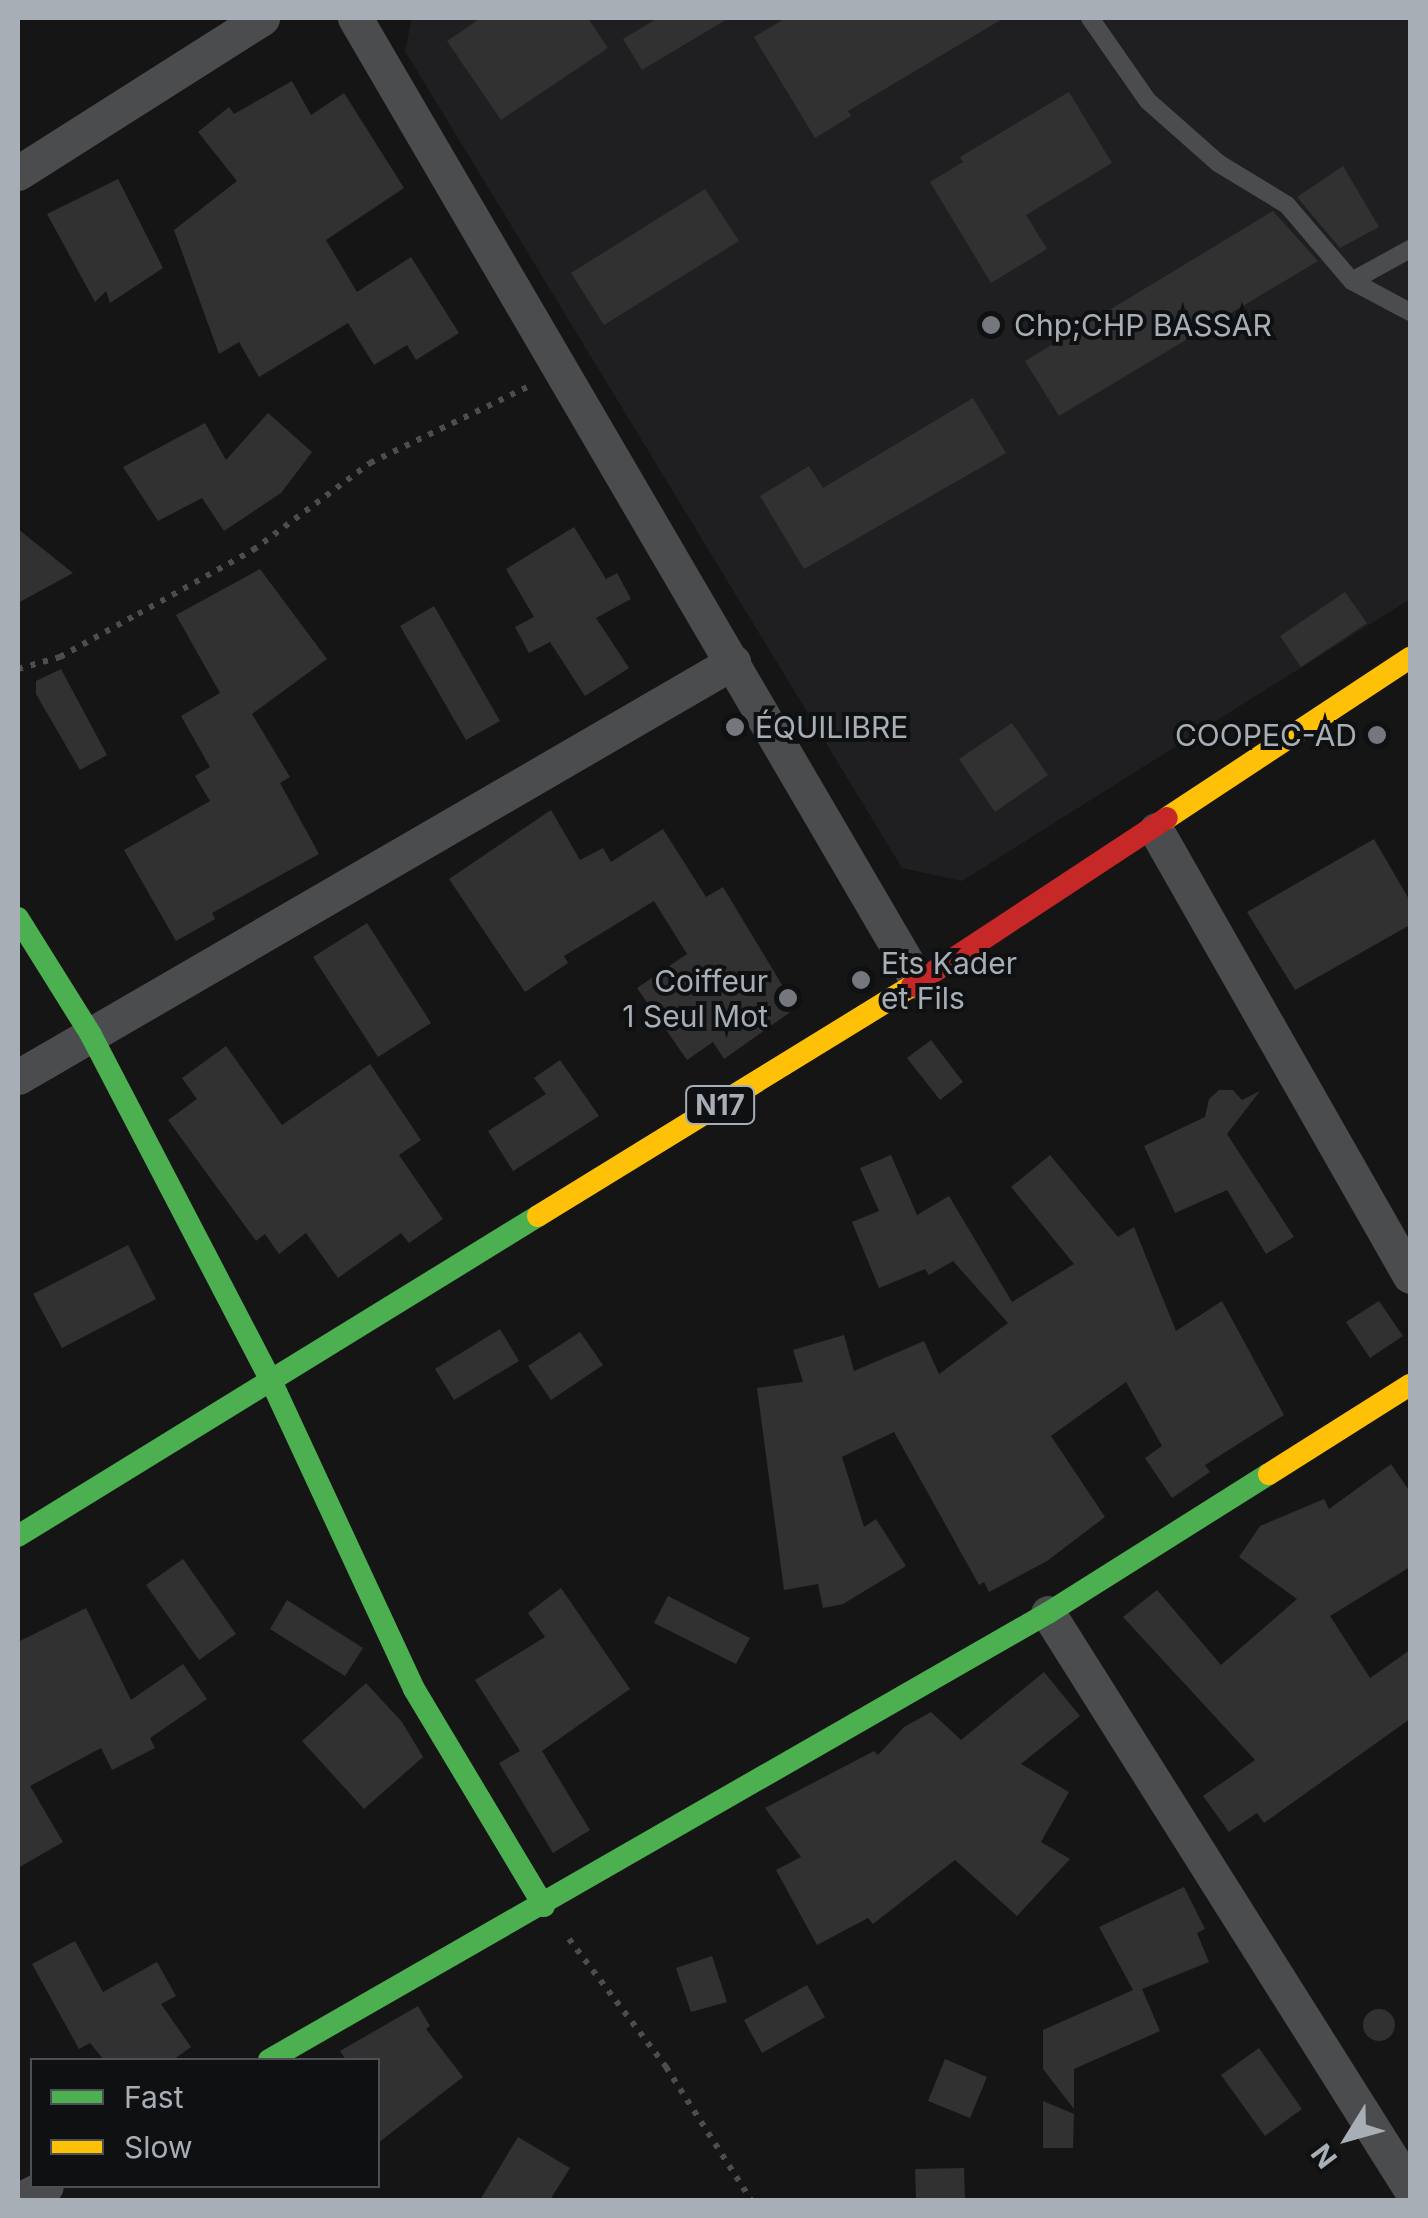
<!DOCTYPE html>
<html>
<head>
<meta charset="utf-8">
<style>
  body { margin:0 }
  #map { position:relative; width:1428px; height:2218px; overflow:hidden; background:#151515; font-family:Inter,sans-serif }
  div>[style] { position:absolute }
  .built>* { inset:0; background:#1f1f21 }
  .building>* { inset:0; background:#313132 }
  .round { border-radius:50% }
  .path>* { height:6px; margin-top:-3px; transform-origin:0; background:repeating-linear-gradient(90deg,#4b4d4f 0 5px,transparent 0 13px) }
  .lane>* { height:18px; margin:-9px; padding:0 9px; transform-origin:9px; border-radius:9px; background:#4a4c4e }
  .street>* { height:35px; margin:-17.5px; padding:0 17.5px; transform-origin:17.5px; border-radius:17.5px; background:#4a4c4e }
  .fast>* { height:22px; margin:-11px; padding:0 11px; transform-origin:11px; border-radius:11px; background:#4caf50 }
  .slow>* { height:22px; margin:-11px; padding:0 11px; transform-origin:11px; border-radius:11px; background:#ffc107 }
  .jam>* { height:22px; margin:-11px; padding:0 11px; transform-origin:11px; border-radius:11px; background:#c62828 }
  .dots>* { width:28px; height:28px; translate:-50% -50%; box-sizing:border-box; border:5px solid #0f1011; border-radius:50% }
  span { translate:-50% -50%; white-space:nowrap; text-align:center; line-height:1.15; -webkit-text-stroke:8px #0f1011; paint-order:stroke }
  .shield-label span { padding:2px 8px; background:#0f1011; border:2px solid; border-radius:8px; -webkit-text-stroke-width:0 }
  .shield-label { font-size:28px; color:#a7aeb5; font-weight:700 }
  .poi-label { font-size:30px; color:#a7aeb5 }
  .left { translate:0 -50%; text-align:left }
  .right { translate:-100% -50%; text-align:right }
  .frame { position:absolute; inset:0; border:20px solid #a7aeb5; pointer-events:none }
  .legend { position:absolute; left:30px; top:2058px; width:350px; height:130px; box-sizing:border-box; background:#0f1011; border:2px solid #4c4f53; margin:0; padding:12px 18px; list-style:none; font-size:30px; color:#a7aeb5 }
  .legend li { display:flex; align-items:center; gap:20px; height:50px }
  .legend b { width:50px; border:2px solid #4c4f53 }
  .north { position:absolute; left:1298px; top:2088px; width:100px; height:100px; -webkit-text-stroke:8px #0f1011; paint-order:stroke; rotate:233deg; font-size:28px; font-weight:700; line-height:40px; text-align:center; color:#a7aeb5 }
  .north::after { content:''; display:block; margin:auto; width:35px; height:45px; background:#a7aeb5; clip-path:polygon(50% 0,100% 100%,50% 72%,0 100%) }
</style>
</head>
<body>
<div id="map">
  <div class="built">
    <i style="clip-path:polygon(412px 18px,1410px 18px,1410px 599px,962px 881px,902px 868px,405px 51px)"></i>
  </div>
  <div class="building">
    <i style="clip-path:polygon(481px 18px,588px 18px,608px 48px,501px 120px,447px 41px)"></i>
    <i style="clip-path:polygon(658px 18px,729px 18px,642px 70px,623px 39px)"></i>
    <i style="clip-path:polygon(786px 18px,1004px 18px,848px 111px,851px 116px,815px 138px,754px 37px)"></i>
    <i style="clip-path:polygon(292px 81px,311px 115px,344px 93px,404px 188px,326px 240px,357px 292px,411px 257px,459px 333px,416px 360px,407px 345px,374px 365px,348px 323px,259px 377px,239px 342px,219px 354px,174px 230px,237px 181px,198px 132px,229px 107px,234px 114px)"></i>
    <i style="clip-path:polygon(1069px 92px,1112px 163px,1026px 215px,1047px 249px,991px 283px,930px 182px,963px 162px,960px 157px)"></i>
    <i style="clip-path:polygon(1343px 166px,1379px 227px,1340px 248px,1297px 197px)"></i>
    <i style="clip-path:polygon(118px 179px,163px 268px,110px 303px,106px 291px,95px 302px,47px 214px)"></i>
    <i style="clip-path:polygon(705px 189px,739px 241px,604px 325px,571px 273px)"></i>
    <i style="clip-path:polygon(1273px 211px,1318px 261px,1059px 416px,1025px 361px)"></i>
    <i style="clip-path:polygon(973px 398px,1006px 453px,804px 569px,760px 496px,809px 466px,823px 488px)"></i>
    <i style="clip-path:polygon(268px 413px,312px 452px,281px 493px,224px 531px,202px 498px,158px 521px,123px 467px,205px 423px,226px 460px)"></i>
    <i style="clip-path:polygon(574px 527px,606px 579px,617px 573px,631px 599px,596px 618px,629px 668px,585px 696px,550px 642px,529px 653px,515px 627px,534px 617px,506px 569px)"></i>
    <i style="clip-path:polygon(18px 529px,73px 573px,18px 603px)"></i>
    <i style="clip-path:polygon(260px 569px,327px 659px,252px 714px,290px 777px,280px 783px,319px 854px,212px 913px,215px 919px,176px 941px,124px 850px,210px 801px,195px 776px,210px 767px,181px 716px,220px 693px,176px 615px)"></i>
    <i style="clip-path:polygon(1345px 592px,1367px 623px,1301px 667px,1280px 636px)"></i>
    <i style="clip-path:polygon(434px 606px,500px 721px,466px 740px,400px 626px)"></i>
    <i style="clip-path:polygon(61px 669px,107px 755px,80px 770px,36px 694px,36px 681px)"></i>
    <i style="clip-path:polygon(1012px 723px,1048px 775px,995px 812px,959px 759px)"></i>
    <i style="clip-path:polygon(551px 810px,580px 860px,603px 848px,611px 862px,663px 829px,706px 897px,723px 887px,796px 1008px,724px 1059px,713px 1042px,687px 1060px,637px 988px,687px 954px,654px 901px,564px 956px,568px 963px,525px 992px,449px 879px)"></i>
    <i style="clip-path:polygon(1374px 839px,1410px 901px,1410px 925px,1295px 990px,1247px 912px)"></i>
    <i style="clip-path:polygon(367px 923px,431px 1023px,378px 1057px,313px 957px)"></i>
    <i style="clip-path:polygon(931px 1040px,963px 1082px,940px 1100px,907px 1058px)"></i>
    <i style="clip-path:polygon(226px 1046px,282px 1125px,370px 1064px,421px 1140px,399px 1155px,443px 1219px,409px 1243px,401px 1233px,338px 1278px,306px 1233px,279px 1254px,265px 1234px,256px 1241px,168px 1120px,197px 1099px,182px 1078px)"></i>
    <i style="clip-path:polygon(560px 1060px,599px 1116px,513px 1171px,488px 1131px,546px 1094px,534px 1078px)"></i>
    <i style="clip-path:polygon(1219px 1090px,1233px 1090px,1242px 1100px,1260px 1091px,1227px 1134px,1294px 1237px,1266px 1254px,1227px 1190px,1175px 1213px,1144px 1146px,1205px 1117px,1209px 1099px)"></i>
    <i style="clip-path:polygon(891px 1155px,917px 1215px,949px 1196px,1012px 1302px,1074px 1264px,1011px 1187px,1050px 1155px,1118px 1237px,1134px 1227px,1176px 1331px,1222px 1301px,1284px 1415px,1205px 1465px,1210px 1472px,1172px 1498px,1145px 1458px,1162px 1446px,1126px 1382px,1051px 1436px,1105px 1517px,1047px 1561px,989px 1592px,984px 1582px,979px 1585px,894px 1432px,842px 1457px,864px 1527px,876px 1519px,906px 1566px,843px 1604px,823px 1608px,818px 1584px,784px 1590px,757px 1388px,803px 1382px,793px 1350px,844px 1335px,854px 1371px,924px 1341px,939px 1374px,1008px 1323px,953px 1261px,929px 1275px,925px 1269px,879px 1288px,852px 1222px,879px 1211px,860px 1168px)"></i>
    <i style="clip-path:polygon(128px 1245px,156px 1299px,62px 1348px,33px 1294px)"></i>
    <i style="clip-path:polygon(1379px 1301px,1403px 1336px,1370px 1358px,1346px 1322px)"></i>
    <i style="clip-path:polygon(500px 1329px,519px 1361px,454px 1400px,435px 1369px)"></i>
    <i style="clip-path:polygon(580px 1332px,603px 1365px,551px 1400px,528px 1366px)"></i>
    <i style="clip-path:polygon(1391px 1464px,1410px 1492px,1410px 1567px,1330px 1616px,1370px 1678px,1410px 1650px,1410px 1719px,1264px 1823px,1257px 1813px,1229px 1832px,1203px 1796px,1255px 1760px,1123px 1617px,1157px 1590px,1221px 1665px,1297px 1599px,1239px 1557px,1260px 1526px,1324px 1499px,1329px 1509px)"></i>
    <i style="clip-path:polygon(183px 1559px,236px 1634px,199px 1660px,146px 1585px)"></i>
    <i style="clip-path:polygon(561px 1588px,630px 1689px,542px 1751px,590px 1830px,553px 1853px,499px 1763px,520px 1751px,475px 1680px,545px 1637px,528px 1613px)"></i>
    <i style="clip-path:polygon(668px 1596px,750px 1638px,736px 1664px,654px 1623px)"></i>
    <i style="clip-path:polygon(287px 1600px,363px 1648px,345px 1676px,270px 1629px)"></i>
    <i style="clip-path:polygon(86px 1608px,131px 1700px,183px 1664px,207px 1699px,150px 1738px,155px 1748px,112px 1770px,101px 1748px,30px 1786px,63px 1842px,18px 1868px,18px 1642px)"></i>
    <i style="clip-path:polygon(1044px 1672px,1080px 1716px,1021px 1764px,1069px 1792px,1041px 1842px,1070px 1859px,1017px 1916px,955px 1860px,873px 1924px,868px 1918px,817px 1945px,776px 1870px,801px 1857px,765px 1808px,874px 1751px,878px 1755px,904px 1727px,931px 1712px,961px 1740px)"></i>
    <i style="clip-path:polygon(366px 1683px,402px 1722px,423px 1757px,364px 1809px,302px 1741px)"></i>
    <i style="clip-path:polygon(1184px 1887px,1205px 1929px,1197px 1933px,1209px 1962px,1142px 1989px,1160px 2031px,1074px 2069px,1074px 2109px,1043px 2069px,1043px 2030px,1133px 1990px,1099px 1927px)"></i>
    <i style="clip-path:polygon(75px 1941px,103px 1992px,157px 1962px,176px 1996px,161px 2004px,191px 2047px,173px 2060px,104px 2060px,90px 2043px,79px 2049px,32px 1964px)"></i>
    <i style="clip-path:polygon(712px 1956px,727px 2002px,691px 2012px,676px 1968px)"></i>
    <i style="clip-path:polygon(807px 1985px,825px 2017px,762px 2053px,744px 2020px)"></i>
    <i style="clip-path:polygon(418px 2006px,430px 2026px,426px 2029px,463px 2077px,378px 2143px,378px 2060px,346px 2060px,340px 2051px)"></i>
    <i class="round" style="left:1363px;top:2009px;width:32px;height:32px"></i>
    <i style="clip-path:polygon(1259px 2048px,1302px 2109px,1265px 2136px,1221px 2075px)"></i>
    <i style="clip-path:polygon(945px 2059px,987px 2077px,970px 2118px,928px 2101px)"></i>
    <i style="clip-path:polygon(1043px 2101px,1074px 2114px,1073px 2148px,1043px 2148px)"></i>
    <i style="clip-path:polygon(518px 2137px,570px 2168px,550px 2200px,480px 2200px)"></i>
    <i style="clip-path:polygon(964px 2168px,965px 2200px,916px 2200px,915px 2169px)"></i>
  </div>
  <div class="path">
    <i style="left:18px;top:669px;width:44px;rotate:-15.9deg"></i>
    <i style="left:60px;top:657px;width:89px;rotate:-28.9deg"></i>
    <i style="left:138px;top:614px;width:132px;rotate:-29.1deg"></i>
    <i style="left:253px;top:550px;width:146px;rotate:-36.6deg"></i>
    <i style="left:370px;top:463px;width:177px;rotate:-25.8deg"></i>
    <i style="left:569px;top:1939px;width:161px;rotate:52.8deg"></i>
    <i style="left:666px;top:2067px;width:158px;rotate:57.4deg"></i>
  </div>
  <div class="lane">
    <i style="left:1090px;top:18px;width:101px;rotate:55.1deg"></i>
    <i style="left:1148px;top:101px;width:94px;rotate:41.5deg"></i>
    <i style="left:1218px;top:163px;width:81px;rotate:31.3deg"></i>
    <i style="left:1287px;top:205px;width:100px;rotate:49.5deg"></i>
    <i style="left:1352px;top:281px;width:66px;rotate:28.1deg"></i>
    <i style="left:1352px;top:281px;width:66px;rotate:-28.9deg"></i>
  </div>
  <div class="street">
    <i style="left:355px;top:18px;width:1116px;rotate:59.71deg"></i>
    <i style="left:18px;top:173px;width:289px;rotate:-32.4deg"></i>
    <i style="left:1156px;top:830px;width:513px;rotate:60.34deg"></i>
    <i style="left:18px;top:1077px;width:827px;rotate:-30.13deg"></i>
    <i style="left:1048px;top:1613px;width:679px;rotate:57.81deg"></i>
    <i style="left:19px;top:2200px;width:30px;rotate:-27deg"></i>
  </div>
  <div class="fast">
    <i style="left:18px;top:918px;width:138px;rotate:58deg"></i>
    <i style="left:91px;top:1035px;width:392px;rotate:62.5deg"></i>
    <i style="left:272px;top:1383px;width:337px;rotate:65.1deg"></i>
    <i style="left:414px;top:1689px;width:253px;rotate:59.1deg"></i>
    <i style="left:18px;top:1536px;width:611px;rotate:-31.61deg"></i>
    <i style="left:269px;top:2060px;width:898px;rotate:-29.85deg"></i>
    <i style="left:1048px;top:1613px;width:261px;rotate:-32.2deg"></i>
  </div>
  <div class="slow">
    <i style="left:1167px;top:818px;width:291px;rotate:-33.4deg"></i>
    <i style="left:538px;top:1216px;width:439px;rotate:-31.6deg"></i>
    <i style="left:1269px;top:1474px;width:167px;rotate:-32.3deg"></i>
  </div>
  <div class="jam">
    <i style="left:912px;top:986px;width:305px;rotate:-33.4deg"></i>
  </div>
  <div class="dots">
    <i style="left:991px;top:325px;background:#74787d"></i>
    <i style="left:735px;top:727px;background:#74787d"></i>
    <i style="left:1377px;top:735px;background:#74787d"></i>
    <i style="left:861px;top:980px;background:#74787d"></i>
    <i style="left:788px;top:998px;background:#74787d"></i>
  </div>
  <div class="shield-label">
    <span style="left:720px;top:1105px">N17</span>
  </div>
  <div class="poi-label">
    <span class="left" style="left:1014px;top:325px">Chp;CHP BASSAR</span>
    <span class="left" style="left:755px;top:727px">ÉQUILIBRE</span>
    <span class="right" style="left:1357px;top:735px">COOPEC-AD</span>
    <span class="left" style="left:881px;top:980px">Ets Kader<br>et Fils</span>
    <span class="right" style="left:768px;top:998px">Coiffeur<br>1 Seul Mot</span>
  </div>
  <div class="frame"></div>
  <ul class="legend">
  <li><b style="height:12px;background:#4caf50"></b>Fast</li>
  <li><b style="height:12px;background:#ffc107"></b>Slow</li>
  </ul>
  <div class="north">N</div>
</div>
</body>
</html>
